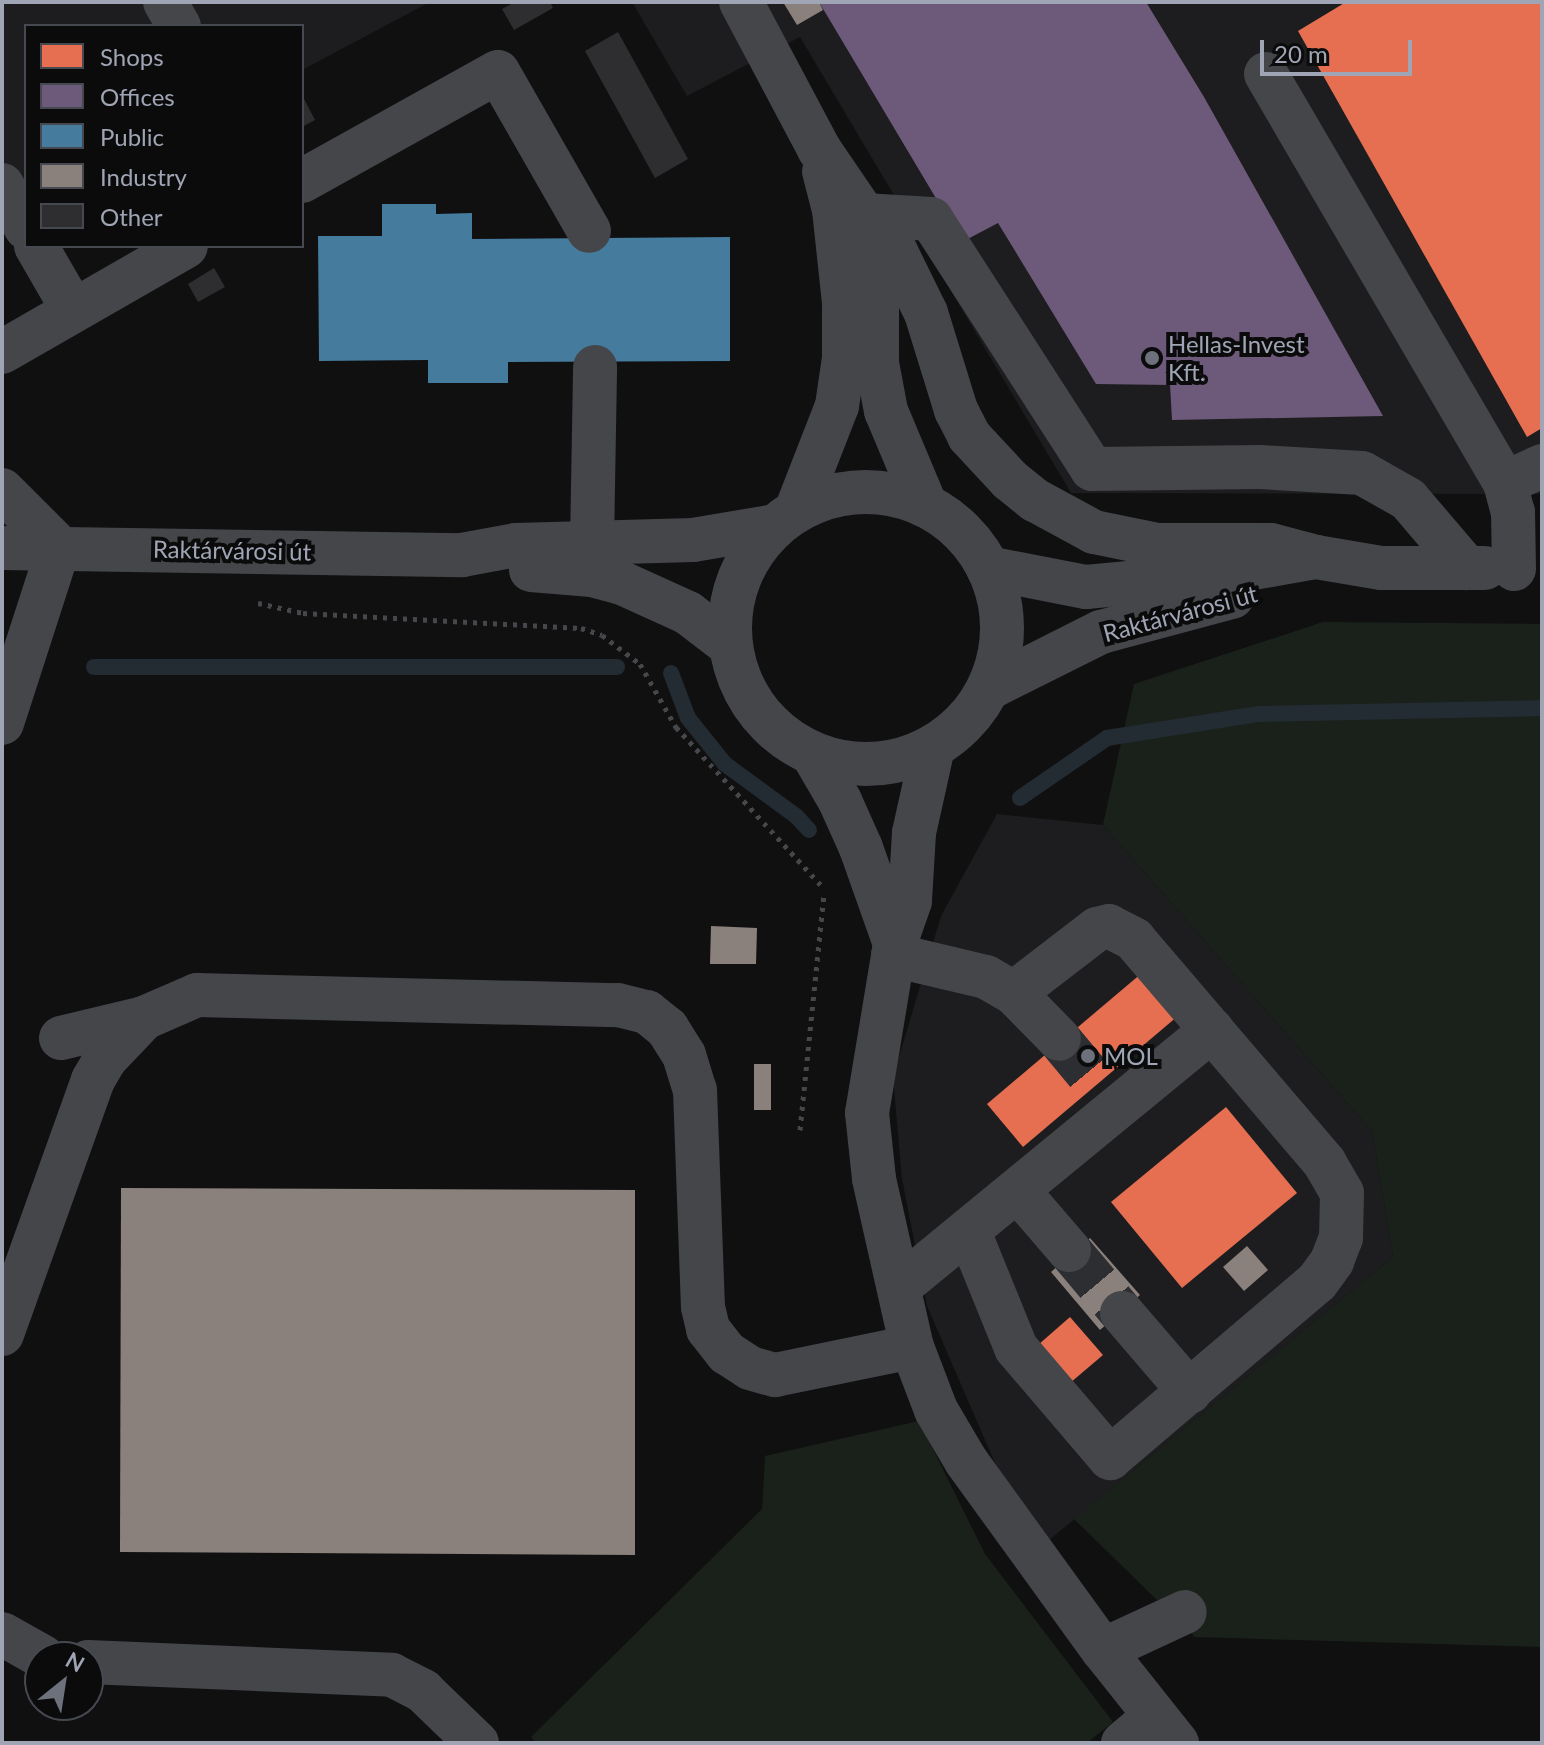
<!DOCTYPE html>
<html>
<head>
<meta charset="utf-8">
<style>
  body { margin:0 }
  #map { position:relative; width:1544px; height:1745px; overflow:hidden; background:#101011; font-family:Lato,sans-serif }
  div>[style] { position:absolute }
  .built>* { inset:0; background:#1d1d1f }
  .green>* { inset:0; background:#1a211b }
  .shops>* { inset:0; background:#e76f51 }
  .offices>* { inset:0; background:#6d597a }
  .public>* { inset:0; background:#457b9d }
  .industry>* { inset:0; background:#8a817c }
  .stream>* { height:16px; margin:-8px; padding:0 8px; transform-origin:8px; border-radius:8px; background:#232b33 }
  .building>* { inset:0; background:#2e2e31 }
  .minor-tunnel>* { height:44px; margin-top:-22px; transform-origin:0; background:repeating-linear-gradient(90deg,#2d2e32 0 44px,transparent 0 66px) }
  .path>* { height:5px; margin-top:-2.5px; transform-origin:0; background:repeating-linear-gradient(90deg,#45474b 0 4px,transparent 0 10px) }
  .minor>* { height:44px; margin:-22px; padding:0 22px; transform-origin:22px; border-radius:22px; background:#44464a }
  .minor>.ring { margin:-22px; padding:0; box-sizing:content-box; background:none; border:44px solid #44464a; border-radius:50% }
  .dots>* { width:22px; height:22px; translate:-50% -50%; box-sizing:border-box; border:4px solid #0b0b0c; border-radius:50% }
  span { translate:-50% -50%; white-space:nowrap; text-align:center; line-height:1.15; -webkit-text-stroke:8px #0b0b0c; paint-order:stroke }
  .poi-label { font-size:24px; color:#9fa5b4 }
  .left { translate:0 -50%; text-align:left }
  .street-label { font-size:24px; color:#9fa5b4 }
  .frame { position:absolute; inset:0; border:4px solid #9fa5b4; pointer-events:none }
  .legend { position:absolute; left:24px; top:24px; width:280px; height:224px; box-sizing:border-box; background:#0b0b0c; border:2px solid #46494f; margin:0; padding:10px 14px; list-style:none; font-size:24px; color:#9fa5b4 }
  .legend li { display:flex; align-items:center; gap:16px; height:40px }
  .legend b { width:40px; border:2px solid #46494f }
  .north { position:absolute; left:24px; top:1641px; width:80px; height:80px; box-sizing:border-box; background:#0b0b0c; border:2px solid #46494f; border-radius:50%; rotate:30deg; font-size:22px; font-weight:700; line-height:32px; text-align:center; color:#9fa5b4 }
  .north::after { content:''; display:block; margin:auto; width:28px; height:36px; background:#6d717b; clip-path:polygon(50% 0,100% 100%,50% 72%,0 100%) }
  .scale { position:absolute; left:1260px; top:40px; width:152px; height:36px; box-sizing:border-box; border:4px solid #9fa5b4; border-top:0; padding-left:10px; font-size:24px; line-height:28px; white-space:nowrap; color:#9fa5b4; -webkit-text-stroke:6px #0b0b0c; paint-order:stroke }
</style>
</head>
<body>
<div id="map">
  <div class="built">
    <i style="clip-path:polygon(2px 2px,430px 2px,302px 70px,302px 26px,26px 26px,26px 216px,2px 228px)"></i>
    <i style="clip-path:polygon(632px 2px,1542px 2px,1542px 494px,1071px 493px,800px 37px,687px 96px)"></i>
    <i style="clip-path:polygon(997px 814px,1103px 825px,1372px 1131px,1393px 1257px,1048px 1541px,1001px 1477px,927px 1306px,902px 1179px,893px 1077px,941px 916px)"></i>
  </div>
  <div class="green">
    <i style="clip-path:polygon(1323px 622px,1542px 624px,1542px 1647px,1195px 1637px,1074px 1519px,1393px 1257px,1372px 1131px,1103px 825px,1134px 684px)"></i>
    <i style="clip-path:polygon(919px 1421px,985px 1554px,1113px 1722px,1087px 1743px,536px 1743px,531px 1737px,762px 1509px,765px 1456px)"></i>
  </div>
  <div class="shops">
    <i style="clip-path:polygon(1346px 2px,1542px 2px,1542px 428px,1527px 437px,1298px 31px)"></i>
    <i style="clip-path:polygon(1149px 967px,1185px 1010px,1023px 1147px,987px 1104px)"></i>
    <i style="clip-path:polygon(1226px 1107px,1297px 1193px,1182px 1288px,1111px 1202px)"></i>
    <i style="clip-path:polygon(1070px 1317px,1103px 1355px,1070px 1383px,1038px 1345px)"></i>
  </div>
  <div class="offices">
    <i style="clip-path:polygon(819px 2px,1146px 2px,1204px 97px,1383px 416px,1172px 420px,1170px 385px,1096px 384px,998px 223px,962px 242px)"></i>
  </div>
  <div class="public">
    <i style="clip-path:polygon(382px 204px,436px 204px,436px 214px,472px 213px,472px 239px,730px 237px,730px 361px,508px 362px,508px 383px,428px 383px,428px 360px,319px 361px,318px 236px,382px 236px)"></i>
  </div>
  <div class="industry">
    <i style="clip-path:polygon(783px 2px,819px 2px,823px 10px,797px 25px)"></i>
    <i style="clip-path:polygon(711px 926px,757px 928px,756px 964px,710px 964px)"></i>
    <i style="clip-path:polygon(754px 1064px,771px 1064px,771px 1110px,754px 1110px)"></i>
    <i style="clip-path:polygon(121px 1188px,635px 1190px,635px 1555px,120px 1552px)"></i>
    <i style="clip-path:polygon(1090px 1238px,1140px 1295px,1100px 1330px,1051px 1272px)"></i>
    <i style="clip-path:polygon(1247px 1246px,1268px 1270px,1244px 1291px,1223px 1267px)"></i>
  </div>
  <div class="stream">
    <i style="left:94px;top:667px;width:523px"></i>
    <i style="left:671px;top:673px;width:48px;rotate:69.3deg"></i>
    <i style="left:688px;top:718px;width:59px;rotate:51.2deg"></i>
    <i style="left:725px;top:764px;width:88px;rotate:36.2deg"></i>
    <i style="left:796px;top:816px;width:19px;rotate:47deg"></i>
    <i style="left:1020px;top:798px;width:106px;rotate:-34.6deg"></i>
    <i style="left:1107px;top:738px;width:154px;rotate:-9deg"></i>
    <i style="left:1259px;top:714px;width:283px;rotate:-1.2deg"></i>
  </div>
  <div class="building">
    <i style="clip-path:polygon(515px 2px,550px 2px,553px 8px,514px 30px,502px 9px)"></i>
    <i style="clip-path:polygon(618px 32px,688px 159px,655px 178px,585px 51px)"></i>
    <i style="clip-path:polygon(302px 95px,315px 120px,302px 127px)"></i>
    <i style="clip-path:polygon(214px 268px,225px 287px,198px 302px,188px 284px)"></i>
  </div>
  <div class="minor-tunnel">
    <i style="left:1059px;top:1039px;width:62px;rotate:50.2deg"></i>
    <i style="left:1069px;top:1250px;width:82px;rotate:49.9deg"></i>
  </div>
  <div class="path">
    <i style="left:258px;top:603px;width:46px;rotate:12.5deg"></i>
    <i style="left:303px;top:613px;width:278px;rotate:3.1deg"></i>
    <i style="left:581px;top:628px;width:22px;rotate:18deg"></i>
    <i style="left:602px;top:635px;width:48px;rotate:37.3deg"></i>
    <i style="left:640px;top:664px;width:73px;rotate:60.3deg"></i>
    <i style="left:676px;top:727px;width:214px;rotate:47.5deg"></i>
    <i style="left:800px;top:1130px;width:237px;rotate:-84.2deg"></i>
  </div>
  <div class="minor">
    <i style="left:165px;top:2px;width:28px;rotate:60deg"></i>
    <i style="left:741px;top:2px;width:166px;rotate:62deg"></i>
    <i style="left:819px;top:149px;width:80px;rotate:55.7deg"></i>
    <i style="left:864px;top:215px;width:49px;rotate:49.1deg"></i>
    <i style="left:896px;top:252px;width:68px;rotate:63.8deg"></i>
    <i style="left:926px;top:313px;width:102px;rotate:72.8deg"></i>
    <i style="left:956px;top:410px;width:29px;rotate:63deg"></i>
    <i style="left:969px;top:436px;width:60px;rotate:47deg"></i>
    <i style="left:1010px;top:480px;width:32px;rotate:39deg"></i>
    <i style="left:1035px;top:500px;width:67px;rotate:28.5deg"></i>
    <i style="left:1094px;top:532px;width:65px;rotate:11.5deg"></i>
    <i style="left:1158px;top:545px;width:113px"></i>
    <i style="left:1271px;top:545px;width:47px;rotate:14.9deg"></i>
    <i style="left:1266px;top:74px;width:474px;rotate:59.7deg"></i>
    <i style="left:1505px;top:483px;width:30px;rotate:75deg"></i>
    <i style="left:1513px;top:512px;width:57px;rotate:89deg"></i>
    <i style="left:302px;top:181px;width:224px;rotate:-29.1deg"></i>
    <i style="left:498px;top:72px;width:183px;rotate:60.2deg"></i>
    <i style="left:2px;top:185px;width:49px;rotate:60.8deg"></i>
    <i style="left:864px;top:215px;width:67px;rotate:3.4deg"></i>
    <i style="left:931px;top:219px;width:297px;rotate:57.2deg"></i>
    <i style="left:1092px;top:469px;width:168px;rotate:-0.7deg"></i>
    <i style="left:1260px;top:467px;width:102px;rotate:3.4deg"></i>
    <i style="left:1362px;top:473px;width:53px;rotate:29.5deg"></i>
    <i style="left:1408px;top:499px;width:91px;rotate:49.5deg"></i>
    <i style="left:865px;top:219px;width:75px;rotate:80.8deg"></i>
    <i style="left:877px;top:293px;width:70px;rotate:90deg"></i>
    <i style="left:877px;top:363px;width:49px;rotate:79.4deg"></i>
    <i style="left:886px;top:411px;width:103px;rotate:67.2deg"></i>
    <i style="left:36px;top:246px;width:74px;rotate:60deg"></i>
    <i style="left:2px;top:352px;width:212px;rotate:-29.9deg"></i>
    <i style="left:1505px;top:483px;width:41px;rotate:-24.7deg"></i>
    <i style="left:2px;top:490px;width:81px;rotate:45deg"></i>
    <i class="ring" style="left:730px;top:492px;width:228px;height:228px"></i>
    <i style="left:796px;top:511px;width:113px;rotate:-68.7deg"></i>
    <i style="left:837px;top:406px;width:49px;rotate:-81.7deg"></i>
    <i style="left:844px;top:358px;width:55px;rotate:-90deg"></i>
    <i style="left:844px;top:303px;width:94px;rotate:-96.1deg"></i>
    <i style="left:834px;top:210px;width:40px;rotate:-104.4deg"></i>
    <i style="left:592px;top:544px;width:177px;rotate:-89deg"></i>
    <i style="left:2px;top:548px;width:460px;rotate:0.9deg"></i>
    <i style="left:462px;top:555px;width:55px;rotate:-10.5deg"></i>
    <i style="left:516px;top:545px;width:177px;rotate:-1.6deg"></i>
    <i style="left:693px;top:540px;width:84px;rotate:-9.6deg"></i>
    <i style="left:988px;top:568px;width:100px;rotate:11deg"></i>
    <i style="left:1086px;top:587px;width:129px;rotate:-5.4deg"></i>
    <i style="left:1214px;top:575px;width:104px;rotate:-10deg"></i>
    <i style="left:1316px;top:557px;width:66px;rotate:9.6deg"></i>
    <i style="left:1381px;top:568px;width:104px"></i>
    <i style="left:531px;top:570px;width:61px;rotate:4.7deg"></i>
    <i style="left:592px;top:575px;width:31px;rotate:15deg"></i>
    <i style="left:622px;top:583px;width:72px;rotate:24.4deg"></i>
    <i style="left:688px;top:613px;width:54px;rotate:37.5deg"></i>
    <i style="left:989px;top:688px;width:125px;rotate:-26.6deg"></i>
    <i style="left:1101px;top:632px;width:136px;rotate:-15deg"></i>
    <i style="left:2px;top:723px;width:185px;rotate:-72.1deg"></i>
    <i style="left:933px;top:747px;width:88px;rotate:102.5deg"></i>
    <i style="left:914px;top:833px;width:68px;rotate:93.4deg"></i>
    <i style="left:910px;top:901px;width:46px;rotate:109.2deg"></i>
    <i style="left:895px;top:944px;width:171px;rotate:99.4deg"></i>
    <i style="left:867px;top:1113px;width:66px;rotate:83.9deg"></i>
    <i style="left:874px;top:1179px;width:172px;rotate:77.3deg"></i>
    <i style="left:912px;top:1347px;width:67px;rotate:69.1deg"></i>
    <i style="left:936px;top:1410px;width:59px;rotate:59.5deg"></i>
    <i style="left:966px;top:1461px;width:233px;rotate:54.1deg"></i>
    <i style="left:1103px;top:1650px;width:119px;rotate:51.5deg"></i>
    <i style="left:812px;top:753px;width:56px;rotate:59.7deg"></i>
    <i style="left:840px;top:801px;width:51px;rotate:65.9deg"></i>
    <i style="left:861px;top:848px;width:102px;rotate:70.5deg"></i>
    <i style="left:893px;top:955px;width:96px;rotate:13.3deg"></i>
    <i style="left:986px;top:977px;width:32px;rotate:30deg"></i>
    <i style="left:1014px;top:993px;width:64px;rotate:45.6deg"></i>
    <i style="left:61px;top:1038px;width:85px;rotate:-13.5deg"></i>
    <i style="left:1018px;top:1191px;width:78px;rotate:49.2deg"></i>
    <i style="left:969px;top:1232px;width:125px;rotate:67.9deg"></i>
    <i style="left:1016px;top:1348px;width:145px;rotate:49.5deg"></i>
    <i style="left:1110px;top:1458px;width:272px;rotate:-40.4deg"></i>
    <i style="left:1317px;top:1282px;width:26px;rotate:-54deg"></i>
    <i style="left:1332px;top:1261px;width:25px;rotate:-69deg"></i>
    <i style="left:1341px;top:1238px;width:45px;rotate:-88.7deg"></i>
    <i style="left:1342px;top:1193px;width:34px;rotate:-120deg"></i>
    <i style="left:1325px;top:1163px;width:294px;rotate:-130.5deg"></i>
    <i style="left:1134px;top:939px;width:28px;rotate:-153deg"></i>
    <i style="left:1109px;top:926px;width:12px;rotate:166deg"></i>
    <i style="left:1097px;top:929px;width:105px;rotate:142.4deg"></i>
    <i style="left:899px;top:1287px;width:405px;rotate:-39.4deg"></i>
    <i style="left:1122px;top:1313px;width:104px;rotate:49.3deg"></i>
    <i style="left:2px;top:1334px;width:270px;rotate:-70.3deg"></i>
    <i style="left:93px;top:1080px;width:24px;rotate:-60deg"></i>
    <i style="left:105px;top:1059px;width:57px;rotate:-46.4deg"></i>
    <i style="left:144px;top:1018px;width:58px;rotate:-23.5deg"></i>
    <i style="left:197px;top:995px;width:421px;rotate:1.4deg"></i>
    <i style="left:618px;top:1005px;width:30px;rotate:14deg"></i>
    <i style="left:647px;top:1012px;width:26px;rotate:39deg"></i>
    <i style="left:667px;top:1028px;width:32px;rotate:58deg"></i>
    <i style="left:684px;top:1055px;width:37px;rotate:73deg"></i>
    <i style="left:695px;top:1090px;width:217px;rotate:87.9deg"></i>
    <i style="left:703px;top:1307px;width:23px;rotate:77deg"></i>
    <i style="left:708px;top:1329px;width:31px;rotate:52deg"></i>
    <i style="left:727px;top:1353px;width:27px;rotate:33deg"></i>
    <i style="left:750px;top:1368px;width:26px;rotate:16deg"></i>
    <i style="left:775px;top:1375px;width:140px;rotate:-11.6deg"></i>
    <i style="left:2px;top:1634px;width:47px;rotate:29.3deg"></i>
    <i style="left:1103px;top:1650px;width:90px;rotate:-24.9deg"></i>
    <i style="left:88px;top:1662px;width:304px;rotate:2.4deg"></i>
    <i style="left:392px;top:1675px;width:35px;rotate:27deg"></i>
    <i style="left:423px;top:1691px;width:75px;rotate:43.9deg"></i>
    <i style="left:1123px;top:1743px;width:40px;rotate:-40deg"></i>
  </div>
  <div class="dots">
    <i style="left:1152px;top:358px;background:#6d717b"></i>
    <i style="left:1088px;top:1056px;background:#6d717b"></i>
  </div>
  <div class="poi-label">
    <span class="left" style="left:1168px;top:358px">Hellas-Invest<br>Kft.</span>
    <span class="left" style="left:1104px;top:1056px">MOL</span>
  </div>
  <div class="street-label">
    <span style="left:232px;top:550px;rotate:1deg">Raktárvárosi út</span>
    <span style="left:1180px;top:613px;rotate:-15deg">Raktárvárosi út</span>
  </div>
  <div class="frame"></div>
  <ul class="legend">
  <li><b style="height:22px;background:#e76f51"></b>Shops</li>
  <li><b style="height:22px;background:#6d597a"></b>Offices</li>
  <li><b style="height:22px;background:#457b9d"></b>Public</li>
  <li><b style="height:22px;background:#8a817c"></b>Industry</li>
  <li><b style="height:22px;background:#2e2e31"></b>Other</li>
  </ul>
  <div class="north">N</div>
  <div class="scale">20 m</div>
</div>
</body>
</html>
